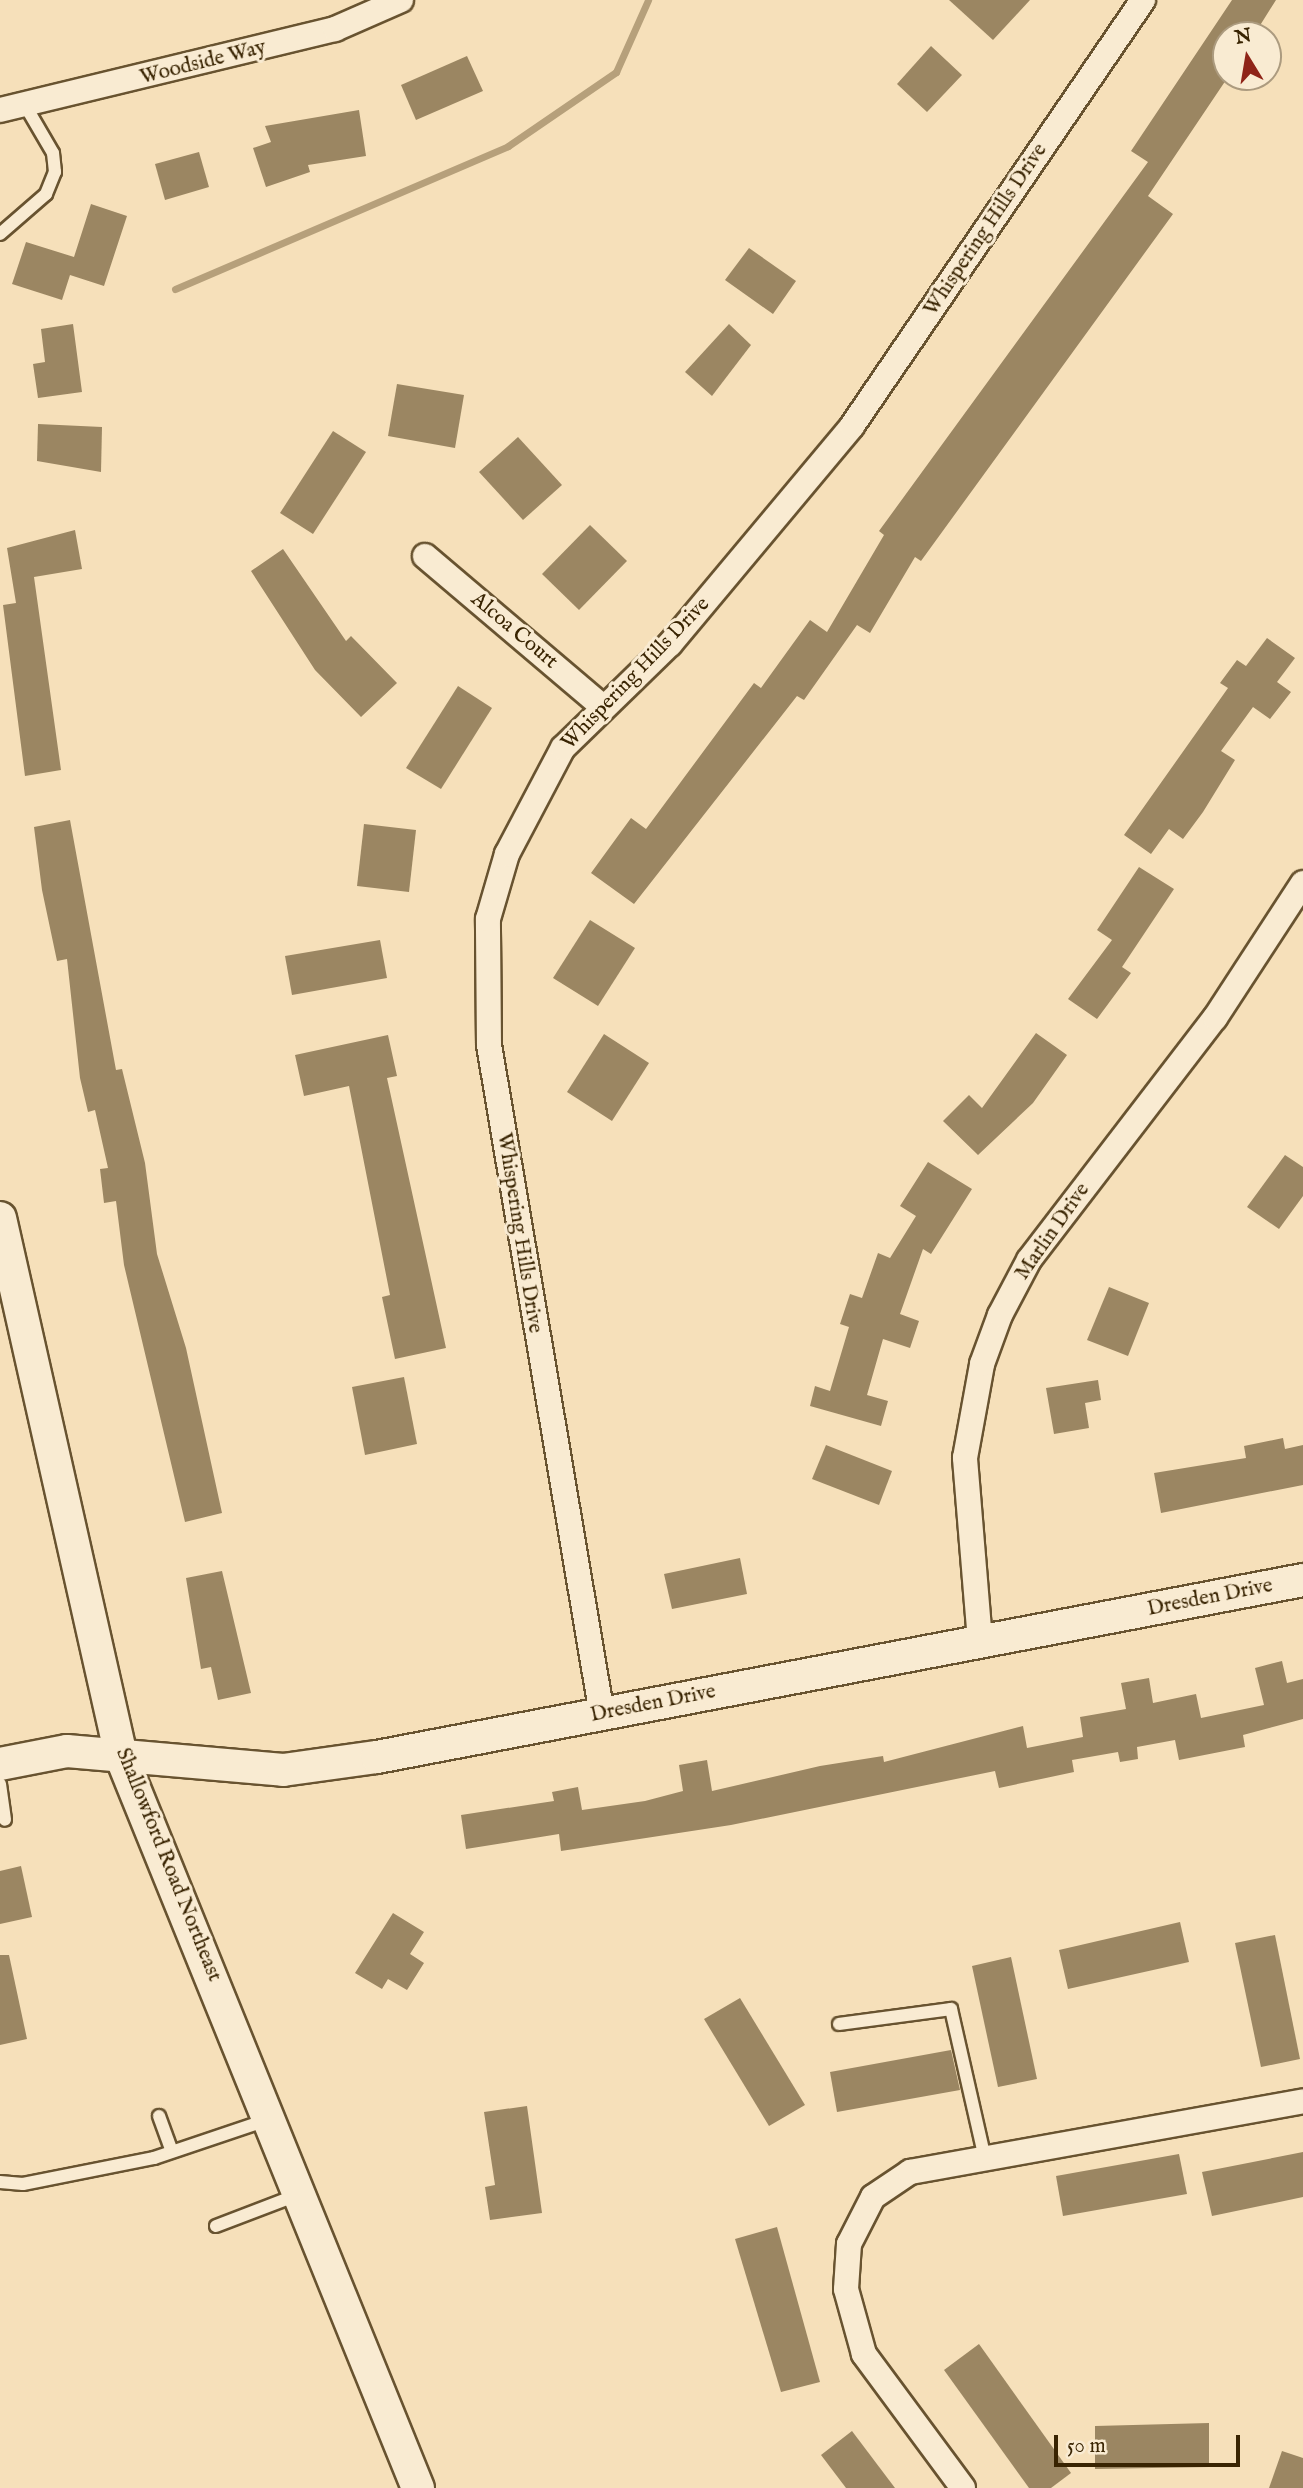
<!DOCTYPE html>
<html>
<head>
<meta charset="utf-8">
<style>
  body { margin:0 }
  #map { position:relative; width:1303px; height:2488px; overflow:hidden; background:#f6e0ba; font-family:"IM FELL English",serif }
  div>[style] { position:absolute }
  .stream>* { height:7px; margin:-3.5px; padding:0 3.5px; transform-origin:3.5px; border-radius:3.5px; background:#b6a07b }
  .building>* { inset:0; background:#9b8662 }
  .roads { filter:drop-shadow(2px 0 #685330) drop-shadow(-2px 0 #685330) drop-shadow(0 2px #685330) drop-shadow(0 -2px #685330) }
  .service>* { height:12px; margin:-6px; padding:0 6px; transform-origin:6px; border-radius:6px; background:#f9ebd2 }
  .minor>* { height:24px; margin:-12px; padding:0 12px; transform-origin:12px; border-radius:12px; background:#f9ebd2 }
  .tertiary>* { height:32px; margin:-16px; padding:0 16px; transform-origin:16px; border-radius:16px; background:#f9ebd2 }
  span { translate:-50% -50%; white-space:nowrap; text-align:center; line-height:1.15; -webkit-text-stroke:6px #f9ebd2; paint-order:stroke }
  .street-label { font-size:21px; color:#392402 }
  .north { position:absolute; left:1212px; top:21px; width:70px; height:70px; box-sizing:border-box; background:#f9ebd2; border:2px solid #ac9b7f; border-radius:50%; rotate:349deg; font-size:19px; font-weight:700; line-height:28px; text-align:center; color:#392402 }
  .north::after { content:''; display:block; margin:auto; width:24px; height:32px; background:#8f2418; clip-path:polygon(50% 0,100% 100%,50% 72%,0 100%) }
  .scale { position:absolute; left:1054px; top:2435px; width:186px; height:32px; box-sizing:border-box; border:4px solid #392402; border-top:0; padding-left:9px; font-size:21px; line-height:24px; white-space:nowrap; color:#392402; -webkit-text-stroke:5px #f9ebd2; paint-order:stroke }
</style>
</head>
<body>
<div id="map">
  <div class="stream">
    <i style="left:175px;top:289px;width:362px;rotate:-23.2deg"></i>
    <i style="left:508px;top:146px;width:131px;rotate:-34.4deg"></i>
    <i style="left:616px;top:72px;width:79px;rotate:-66deg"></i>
  </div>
  <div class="building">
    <i style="clip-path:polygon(949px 0,1030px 0,993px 40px)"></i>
    <i style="clip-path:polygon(1232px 0,1276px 0,1254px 35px,1226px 35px,1226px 80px,1148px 196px,1173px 214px,921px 561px,915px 557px,870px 633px,857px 625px,804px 700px,797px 696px,634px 904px,591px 873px,631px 818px,646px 829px,754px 683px,761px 688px,810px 620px,827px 632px,884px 535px,879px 531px,1148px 162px,1131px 151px)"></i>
    <i style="clip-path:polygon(931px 46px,962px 75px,927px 112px,897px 84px)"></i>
    <i style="clip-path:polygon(467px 56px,483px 91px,416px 120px,401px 85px)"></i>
    <i style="clip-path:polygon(359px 110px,366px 156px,308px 165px,310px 172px,266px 187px,253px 148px,271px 142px,265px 126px)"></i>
    <i style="clip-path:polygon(199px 152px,209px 187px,165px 200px,155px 164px)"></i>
    <i style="clip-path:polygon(91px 204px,127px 216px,104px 286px,70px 275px,62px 300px,12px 284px,26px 242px,74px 257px)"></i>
    <i style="clip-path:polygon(749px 248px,796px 281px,773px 314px,725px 280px)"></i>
    <i style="clip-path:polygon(73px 324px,82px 392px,38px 398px,33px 364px,45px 362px,41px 329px)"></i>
    <i style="clip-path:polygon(729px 324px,751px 345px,712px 396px,685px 372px)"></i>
    <i style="clip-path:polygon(397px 384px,464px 395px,455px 448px,388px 436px)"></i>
    <i style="clip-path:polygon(38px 424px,102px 427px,101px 472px,37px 461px)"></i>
    <i style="clip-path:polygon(333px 431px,366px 452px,313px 534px,280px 513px)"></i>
    <i style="clip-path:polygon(518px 437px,562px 485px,523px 520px,479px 472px)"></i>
    <i style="clip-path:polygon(590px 525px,627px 561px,579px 610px,542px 574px)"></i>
    <i style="clip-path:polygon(75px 530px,82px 569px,34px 577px,61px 770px,25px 776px,3px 605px,16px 603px,7px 548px)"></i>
    <i style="clip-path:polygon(283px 549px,346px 641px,351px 636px,397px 683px,361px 717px,315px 670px,251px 571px)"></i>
    <i style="clip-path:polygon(1267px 638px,1295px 658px,1277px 682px,1291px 692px,1270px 719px,1253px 707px,1221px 751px,1235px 760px,1203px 812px,1183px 839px,1169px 829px,1151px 854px,1124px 835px,1228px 688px,1220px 683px,1237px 660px,1246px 666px)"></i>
    <i style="clip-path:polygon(458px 686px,492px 708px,441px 789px,406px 768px)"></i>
    <i style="clip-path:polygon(70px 820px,116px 1070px,122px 1069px,145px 1163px,157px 1254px,186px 1348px,222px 1513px,185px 1522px,124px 1265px,116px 1201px,104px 1203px,100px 1169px,108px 1168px,95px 1110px,88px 1112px,80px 1078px,67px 959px,57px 961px,42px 890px,34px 827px)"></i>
    <i style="clip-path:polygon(364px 824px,416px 830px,409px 892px,357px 886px)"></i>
    <i style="clip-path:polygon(1139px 867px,1174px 889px,1122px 967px,1131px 973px,1097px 1019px,1068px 999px,1112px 940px,1097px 930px)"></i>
    <i style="clip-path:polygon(590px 920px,635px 948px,598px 1006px,553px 978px)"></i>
    <i style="clip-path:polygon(380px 940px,387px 978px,292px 995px,285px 956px)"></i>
    <i style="clip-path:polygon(1036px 1033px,1067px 1055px,1033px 1103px,978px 1155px,943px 1121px,969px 1095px,982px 1108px)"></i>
    <i style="clip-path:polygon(604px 1034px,649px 1063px,612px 1121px,567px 1092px)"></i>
    <i style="clip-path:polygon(388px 1035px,397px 1076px,387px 1078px,446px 1348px,395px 1359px,382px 1297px,390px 1295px,349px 1086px,304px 1096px,295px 1055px)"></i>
    <i style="clip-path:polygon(1285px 1155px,1303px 1167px,1303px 1196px,1279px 1229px,1247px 1207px)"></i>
    <i style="clip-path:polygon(928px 1162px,972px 1189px,931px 1254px,923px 1249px,900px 1314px,919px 1321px,910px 1348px,883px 1339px,867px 1395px,888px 1401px,881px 1426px,810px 1406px,815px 1386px,830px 1391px,849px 1327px,840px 1324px,850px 1294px,862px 1298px,878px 1253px,890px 1258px,916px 1216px,900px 1206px)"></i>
    <i style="clip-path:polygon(1109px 1287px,1149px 1303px,1128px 1356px,1087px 1340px)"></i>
    <i style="clip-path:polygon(404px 1377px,417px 1444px,365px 1455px,352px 1387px)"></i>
    <i style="clip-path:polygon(1098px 1380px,1101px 1400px,1085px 1403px,1089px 1428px,1054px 1434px,1046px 1388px)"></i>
    <i style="clip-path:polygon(1283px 1438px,1285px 1449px,1303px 1445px,1303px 1485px,1161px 1513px,1154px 1473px,1246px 1458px,1244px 1446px)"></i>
    <i style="clip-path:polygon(826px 1445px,892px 1471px,879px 1505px,812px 1479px)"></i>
    <i style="clip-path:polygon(740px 1558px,747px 1594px,672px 1609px,664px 1574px)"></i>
    <i style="clip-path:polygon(222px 1571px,251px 1693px,218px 1700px,211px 1667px,201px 1669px,186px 1578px)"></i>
    <i style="clip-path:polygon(1282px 1661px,1287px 1683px,1303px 1679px,1303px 1719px,1243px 1735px,1245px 1747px,1179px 1760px,1175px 1740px,1137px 1747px,1138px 1759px,1120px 1762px,1118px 1752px,1072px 1760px,1074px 1772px,999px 1788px,995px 1771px,731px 1825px,561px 1851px,559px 1834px,466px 1849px,461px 1815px,554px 1801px,552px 1792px,578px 1787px,582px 1810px,645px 1801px,683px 1791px,679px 1765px,707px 1760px,712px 1791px,820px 1766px,883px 1756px,884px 1762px,1023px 1726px,1027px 1748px,1083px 1737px,1080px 1717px,1126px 1709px,1121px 1683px,1149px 1678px,1153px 1703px,1196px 1694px,1201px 1718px,1264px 1705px,1255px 1668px)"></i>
    <i style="clip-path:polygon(21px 1866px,32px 1917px,0 1924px,0 1871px)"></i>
    <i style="clip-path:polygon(393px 1913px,424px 1932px,410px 1954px,424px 1963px,407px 1990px,388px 1979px,382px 1989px,355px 1973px)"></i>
    <i style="clip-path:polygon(1180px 1922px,1189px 1962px,1068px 1989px,1059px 1950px)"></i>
    <i style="clip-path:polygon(1275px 1935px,1300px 2059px,1261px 2067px,1235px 1943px)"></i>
    <i style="clip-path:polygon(0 1955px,9px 1955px,27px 2039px,0 2045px)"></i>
    <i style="clip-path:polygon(1011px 1957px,1037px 2079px,998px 2087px,972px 1966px)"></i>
    <i style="clip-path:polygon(740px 1998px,805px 2105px,769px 2126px,704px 2019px)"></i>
    <i style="clip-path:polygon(951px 2050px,960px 2090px,837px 2112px,830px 2072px)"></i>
    <i style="clip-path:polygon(527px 2106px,542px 2213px,490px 2220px,485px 2187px,495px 2185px,484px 2112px)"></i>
    <i style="clip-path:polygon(1303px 2152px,1303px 2197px,1212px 2216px,1202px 2172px)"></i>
    <i style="clip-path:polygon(1179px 2154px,1187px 2194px,1063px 2216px,1056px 2176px)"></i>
    <i style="clip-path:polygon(777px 2227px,820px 2382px,781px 2392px,735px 2239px)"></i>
    <i style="clip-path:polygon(979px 2344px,1071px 2473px,1051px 2488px,1029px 2488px,944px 2370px)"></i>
    <i style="clip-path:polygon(1209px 2423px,1209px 2467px,1095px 2469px,1095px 2426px)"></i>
    <i style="clip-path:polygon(852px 2431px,895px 2488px,846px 2488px,821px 2455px)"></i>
    <i style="clip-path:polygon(1282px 2451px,1303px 2458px,1303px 2488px,1269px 2488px)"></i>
  </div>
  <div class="roads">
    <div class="service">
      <i style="left:0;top:234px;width:61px;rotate:-41deg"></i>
      <i style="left:46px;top:194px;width:24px;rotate:-68deg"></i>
      <i style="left:55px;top:172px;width:19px;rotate:-96deg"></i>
      <i style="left:53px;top:153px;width:56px;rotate:-120.3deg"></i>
      <i style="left:0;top:1784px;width:36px;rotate:82deg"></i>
      <i style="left:839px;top:2024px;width:113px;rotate:-7.6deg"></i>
      <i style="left:951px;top:2009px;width:154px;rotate:77.2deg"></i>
      <i style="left:159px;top:2116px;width:37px;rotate:70deg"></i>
      <i style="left:0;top:2182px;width:23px;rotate:5deg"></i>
      <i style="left:23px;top:2184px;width:134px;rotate:-11.2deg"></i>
      <i style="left:154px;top:2158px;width:119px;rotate:-18.6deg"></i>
      <i style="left:216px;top:2226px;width:90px;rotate:-20.9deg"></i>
    </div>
    <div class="minor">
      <i style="left:0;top:110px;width:345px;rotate:-13.6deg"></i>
      <i style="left:335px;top:29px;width:72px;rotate:-23.7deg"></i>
      <i style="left:425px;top:556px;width:232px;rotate:40.3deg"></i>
      <i style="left:980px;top:1641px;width:184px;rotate:-94.7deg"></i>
      <i style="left:965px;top:1458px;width:96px;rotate:-79.7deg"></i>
      <i style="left:982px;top:1364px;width:52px;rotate:-69.8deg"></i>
      <i style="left:1000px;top:1315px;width:62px;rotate:-62.2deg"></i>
      <i style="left:1029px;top:1260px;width:305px;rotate:-52.5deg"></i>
      <i style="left:1215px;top:1018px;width:161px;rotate:-56.9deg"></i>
      <i style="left:602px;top:1715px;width:679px;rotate:-99.57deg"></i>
      <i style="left:489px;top:1045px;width:126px;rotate:-90.5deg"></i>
      <i style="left:488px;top:919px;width:68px;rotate:-73.7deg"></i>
      <i style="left:507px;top:854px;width:120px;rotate:-62.2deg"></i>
      <i style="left:563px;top:748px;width:149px;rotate:-44.2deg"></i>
      <i style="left:670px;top:644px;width:284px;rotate:-50.1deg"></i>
      <i style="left:852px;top:426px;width:516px;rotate:-55.66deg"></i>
      <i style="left:963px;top:2488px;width:167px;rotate:-126.5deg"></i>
      <i style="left:864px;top:2354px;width:67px;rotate:-105.5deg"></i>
      <i style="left:846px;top:2289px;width:45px;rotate:-86.2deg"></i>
      <i style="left:849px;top:2244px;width:53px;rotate:-62.9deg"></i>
      <i style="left:873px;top:2197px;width:45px;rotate:-34deg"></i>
      <i style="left:910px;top:2172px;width:399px;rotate:-10.2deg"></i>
    </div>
    <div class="tertiary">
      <i style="left:0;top:1218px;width:551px;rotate:77.32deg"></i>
      <i style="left:121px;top:1756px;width:790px;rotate:67.92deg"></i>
      <i style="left:0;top:1764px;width:68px;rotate:-11deg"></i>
      <i style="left:67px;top:1751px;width:217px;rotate:5deg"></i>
      <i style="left:283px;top:1770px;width:95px;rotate:-7.9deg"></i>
      <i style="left:377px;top:1757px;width:943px;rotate:-10.82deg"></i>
    </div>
  </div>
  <div class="street-label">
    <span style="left:203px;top:63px;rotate:-14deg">Woodside Way</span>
    <span style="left:986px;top:230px;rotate:-56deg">Whispering Hills Drive</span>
    <span style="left:514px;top:631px;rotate:40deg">Alcoa Court</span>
    <span style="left:636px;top:674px;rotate:-46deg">Whispering Hills Drive</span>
    <span style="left:1053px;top:1232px;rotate:-55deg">Marlin Drive</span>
    <span style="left:519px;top:1233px;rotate:81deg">Whispering Hills Drive</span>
    <span style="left:1210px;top:1598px;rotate:-11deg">Dresden Drive</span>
    <span style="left:653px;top:1704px;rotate:-11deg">Dresden Drive</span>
    <span style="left:168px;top:1865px;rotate:68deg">Shallowford Road Northeast</span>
  </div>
  <div class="north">N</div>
  <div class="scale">50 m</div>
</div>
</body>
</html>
